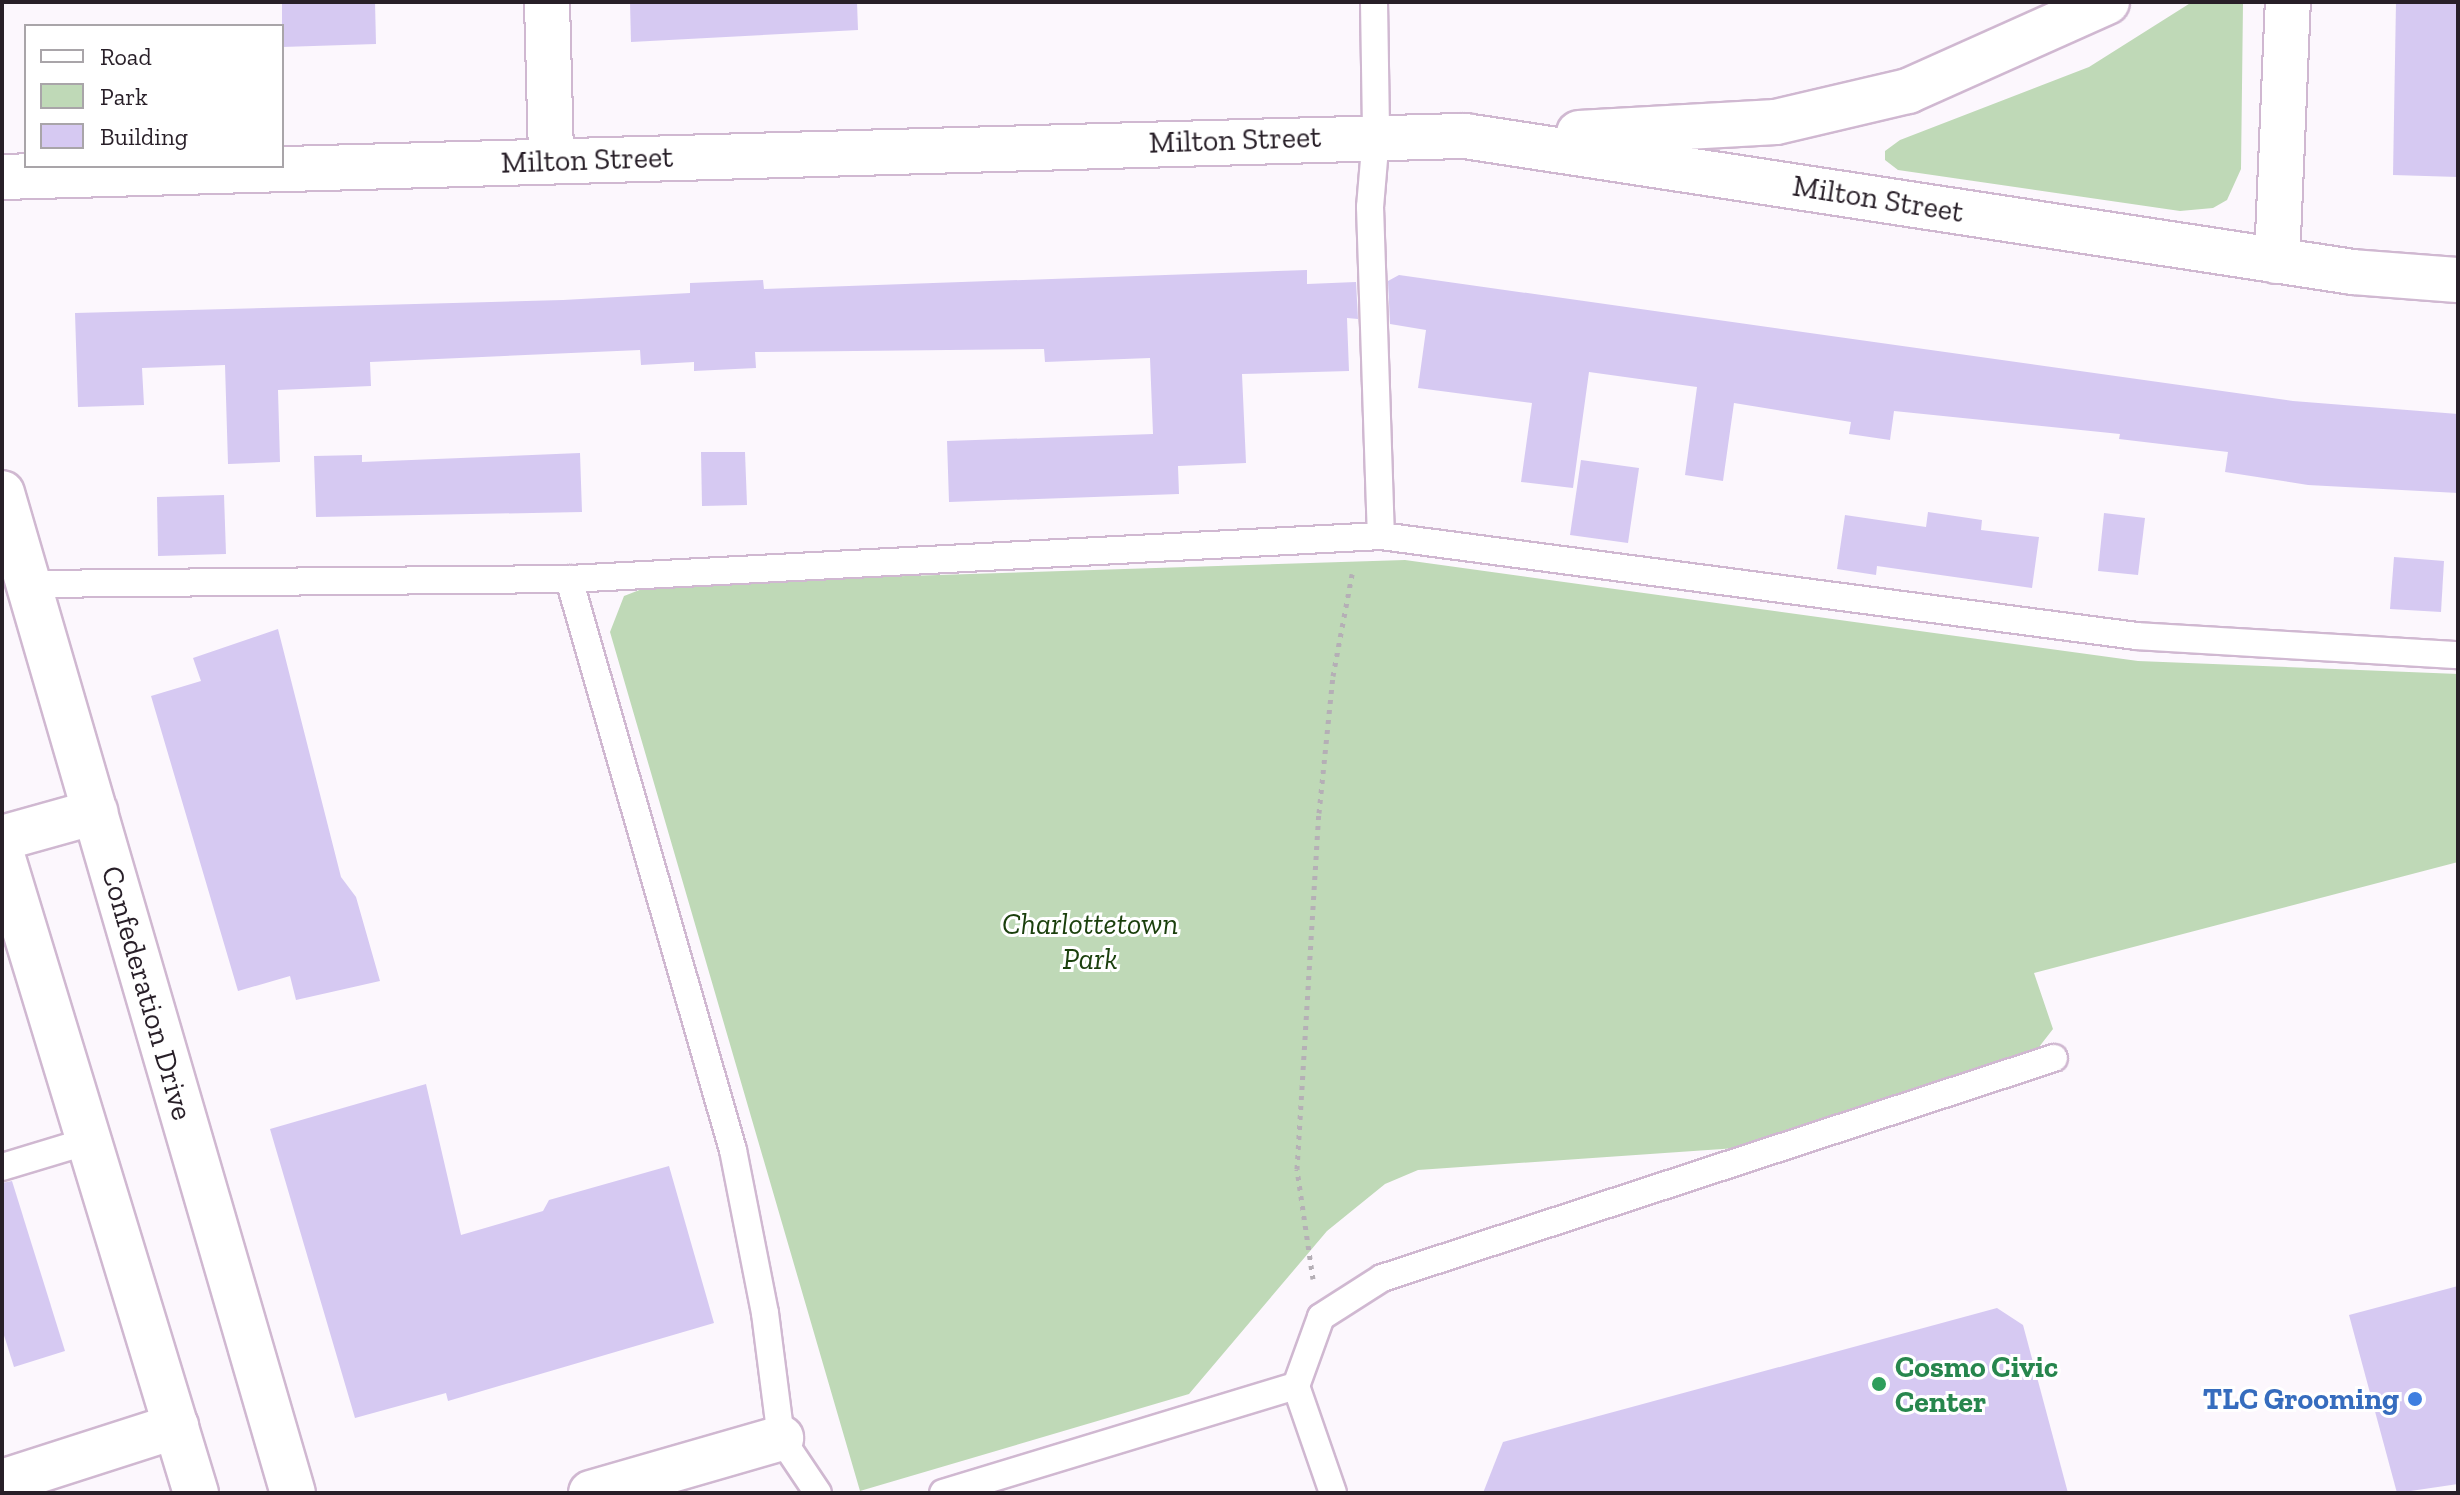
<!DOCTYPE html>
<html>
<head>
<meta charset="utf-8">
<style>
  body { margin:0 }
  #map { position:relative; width:2460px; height:1495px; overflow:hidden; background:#fcf7fd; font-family:"Zilla Slab",serif }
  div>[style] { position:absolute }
  .green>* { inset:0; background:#bfd9b7 }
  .building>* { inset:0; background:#d6c9f2 }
  .path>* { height:5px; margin-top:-2.5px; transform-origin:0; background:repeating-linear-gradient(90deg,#b5afb6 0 4px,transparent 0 10px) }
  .roads { filter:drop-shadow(2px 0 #d0b8d1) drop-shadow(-2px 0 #d0b8d1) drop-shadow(0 2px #d0b8d1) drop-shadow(0 -2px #d0b8d1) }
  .service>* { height:26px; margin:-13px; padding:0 13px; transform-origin:13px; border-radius:13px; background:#fff }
  .minor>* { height:44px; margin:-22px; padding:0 22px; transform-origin:22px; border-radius:22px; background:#fff }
  .secondary>* { height:44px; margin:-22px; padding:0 22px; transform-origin:22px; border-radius:22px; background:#fff }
  .dots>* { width:22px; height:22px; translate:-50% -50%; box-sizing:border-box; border:4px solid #fff; border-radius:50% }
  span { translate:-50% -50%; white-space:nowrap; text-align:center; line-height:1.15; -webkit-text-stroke:6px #fff; paint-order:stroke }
  .street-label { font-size:30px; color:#281f28 }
  .park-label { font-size:30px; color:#1a3f0c; font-style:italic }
  .leisure-label { font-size:30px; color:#27864d; font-weight:700 }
  .left { translate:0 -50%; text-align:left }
  .shop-label { font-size:30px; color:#366cbe; font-weight:700 }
  .right { translate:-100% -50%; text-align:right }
  .frame { position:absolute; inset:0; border:4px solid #281f28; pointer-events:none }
  .legend { position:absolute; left:24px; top:24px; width:260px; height:144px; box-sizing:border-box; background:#fff; border:2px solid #a9a5a9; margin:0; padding:10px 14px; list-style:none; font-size:24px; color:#281f28 }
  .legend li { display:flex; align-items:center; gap:16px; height:40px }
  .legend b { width:40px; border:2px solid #a9a5a9 }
</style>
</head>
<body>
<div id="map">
  <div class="green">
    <i style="clip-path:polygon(2192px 2px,2243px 4px,2241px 169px,2227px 200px,2213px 208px,2180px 211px,1898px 170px,1885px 160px,1885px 151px,1900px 140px,2089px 67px)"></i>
    <i style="clip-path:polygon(1405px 560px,2138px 661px,2458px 674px,2458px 862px,2034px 973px,2053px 1029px,2025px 1065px,1781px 1145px,1418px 1170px,1385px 1184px,1327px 1231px,1189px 1394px,860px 1491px,610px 632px,624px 596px,655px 584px)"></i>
  </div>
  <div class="building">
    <i style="clip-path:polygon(282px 2px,375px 2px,376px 44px,282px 47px)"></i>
    <i style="clip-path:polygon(630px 2px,857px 2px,858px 30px,631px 42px)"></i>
    <i style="clip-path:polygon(2396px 2px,2458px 2px,2458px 177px,2393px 175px)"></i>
    <i style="clip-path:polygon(1307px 270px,1307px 284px,1356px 282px,1358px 319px,1347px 318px,1349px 371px,1242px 374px,1246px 463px,1178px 466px,1179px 494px,949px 502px,947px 441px,1153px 434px,1150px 358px,1045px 362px,1044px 349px,755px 352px,756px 368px,694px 371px,694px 362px,641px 365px,640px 350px,370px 362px,371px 386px,278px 390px,280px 462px,228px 464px,225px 365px,142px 368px,144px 405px,78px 407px,75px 313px,563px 300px,690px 293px,690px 283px,763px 280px,764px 289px)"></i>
    <i style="clip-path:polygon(1399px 275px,2293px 401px,2458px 414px,2458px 493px,2308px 485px,2225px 472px,2228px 452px,2119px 439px,2120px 434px,1894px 411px,1890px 440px,1849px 434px,1851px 422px,1734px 403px,1723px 481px,1685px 475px,1697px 387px,1589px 372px,1573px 488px,1521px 482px,1532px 403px,1418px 388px,1426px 330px,1390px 324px,1388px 281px)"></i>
    <i style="clip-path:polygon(701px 452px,745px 452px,747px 505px,702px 506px)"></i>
    <i style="clip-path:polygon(580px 453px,582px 512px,316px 517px,314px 456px,362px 455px,362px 462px)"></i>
    <i style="clip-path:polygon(1581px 460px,1639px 468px,1628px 543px,1570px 535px)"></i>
    <i style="clip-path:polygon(224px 495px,226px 554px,158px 556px,157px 497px)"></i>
    <i style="clip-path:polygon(1928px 512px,1982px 520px,1981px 530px,2039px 537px,2032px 588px,1877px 566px,1876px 575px,1837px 569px,1845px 515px,1926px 527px)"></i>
    <i style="clip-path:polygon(2104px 513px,2145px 518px,2138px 575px,2098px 571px)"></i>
    <i style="clip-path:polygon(2394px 557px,2444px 561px,2441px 612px,2390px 609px)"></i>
    <i style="clip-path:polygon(278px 629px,341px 877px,356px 897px,380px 981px,296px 1000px,290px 976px,238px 991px,151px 696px,201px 681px,193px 658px)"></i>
    <i style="clip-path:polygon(426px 1084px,461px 1235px,543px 1211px,549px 1200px,669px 1166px,714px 1323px,448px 1401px,446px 1393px,355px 1418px,270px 1129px)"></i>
    <i style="clip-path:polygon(12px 1181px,65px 1351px,14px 1367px,2px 1329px,2px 1183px)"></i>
    <i style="clip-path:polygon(2458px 1286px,2458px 1484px,2397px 1493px,2349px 1315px)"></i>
    <i style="clip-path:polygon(1997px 1308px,2023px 1325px,2068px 1493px,1483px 1493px,1503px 1442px)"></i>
  </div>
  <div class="path">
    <i style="left:1313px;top:1279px;width:111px;rotate:-98.3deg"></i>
    <i style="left:1297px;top:1169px;width:357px;rotate:-86.5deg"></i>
    <i style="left:1319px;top:813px;width:138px;rotate:-84.2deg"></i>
    <i style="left:1333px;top:676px;width:104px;rotate:-79.4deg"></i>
  </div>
  <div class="roads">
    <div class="service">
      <i style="left:1374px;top:2px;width:134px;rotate:89.1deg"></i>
      <i style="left:1376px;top:136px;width:71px;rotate:94.8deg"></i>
      <i style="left:1370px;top:207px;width:329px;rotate:88.1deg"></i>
      <i style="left:569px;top:579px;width:594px;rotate:73.98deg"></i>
      <i style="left:733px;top:1150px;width:166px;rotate:78.9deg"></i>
      <i style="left:765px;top:1313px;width:126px;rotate:82.7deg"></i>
      <i style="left:781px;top:1438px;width:66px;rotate:56.1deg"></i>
      <i style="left:29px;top:584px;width:540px;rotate:-0.53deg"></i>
      <i style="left:569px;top:579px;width:813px;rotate:-3.03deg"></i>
      <i style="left:1381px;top:536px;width:762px;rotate:7.54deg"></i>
      <i style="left:2136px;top:636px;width:323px;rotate:3.4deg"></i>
      <i style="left:2px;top:1167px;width:90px;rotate:-16.8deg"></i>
      <i style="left:1296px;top:1386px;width:73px;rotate:-70.1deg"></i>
      <i style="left:1321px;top:1317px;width:72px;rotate:-32.6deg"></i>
      <i style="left:1382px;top:1278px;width:707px;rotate:-18.13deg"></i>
      <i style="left:943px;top:1493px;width:369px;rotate:-16.9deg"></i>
      <i style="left:1296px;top:1386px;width:113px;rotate:70.9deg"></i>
    </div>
    <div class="minor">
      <i style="left:547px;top:2px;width:158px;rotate:88.5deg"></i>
      <i style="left:1579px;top:133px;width:197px;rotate:-3.2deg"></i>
      <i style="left:1776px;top:122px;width:136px;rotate:-13.2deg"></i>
      <i style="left:1908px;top:91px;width:218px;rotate:-24.1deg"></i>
      <i style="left:2px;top:177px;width:1464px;rotate:-1.61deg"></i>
      <i style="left:1465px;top:136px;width:898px;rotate:8.71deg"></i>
      <i style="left:2353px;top:272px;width:105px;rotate:4.4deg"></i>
      <i style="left:2277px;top:261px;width:259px;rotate:-87.6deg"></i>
      <i style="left:2px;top:838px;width:97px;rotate:-15.6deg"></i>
      <i style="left:2px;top:1482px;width:183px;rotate:-17.8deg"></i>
      <i style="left:591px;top:1493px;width:198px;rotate:-16.1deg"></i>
    </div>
    <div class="secondary">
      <i style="left:2px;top:493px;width:1041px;rotate:73.78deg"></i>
      <i style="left:2px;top:855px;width:667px;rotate:73.09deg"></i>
    </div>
  </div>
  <div class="dots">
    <i style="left:1879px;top:1384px;background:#2e9e5b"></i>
    <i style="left:2415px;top:1399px;background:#3f7fe0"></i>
  </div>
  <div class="street-label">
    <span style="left:1235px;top:140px;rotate:-2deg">Milton Street</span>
    <span style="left:587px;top:160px;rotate:-2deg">Milton Street</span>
    <span style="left:1878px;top:199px;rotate:9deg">Milton Street</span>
    <span style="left:147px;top:993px;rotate:74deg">Confederation Drive</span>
  </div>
  <div class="park-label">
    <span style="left:1090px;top:941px">Charlottetown<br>Park</span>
  </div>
  <div class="leisure-label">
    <span class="left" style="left:1895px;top:1384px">Cosmo Civic<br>Center</span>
  </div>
  <div class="shop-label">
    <span class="right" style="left:2399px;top:1399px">TLC Grooming</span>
  </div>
  <div class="frame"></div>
  <ul class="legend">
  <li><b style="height:10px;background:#fff"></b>Road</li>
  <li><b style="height:22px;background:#bfd9b7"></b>Park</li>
  <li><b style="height:22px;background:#d6c9f2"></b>Building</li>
  </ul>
</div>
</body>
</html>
